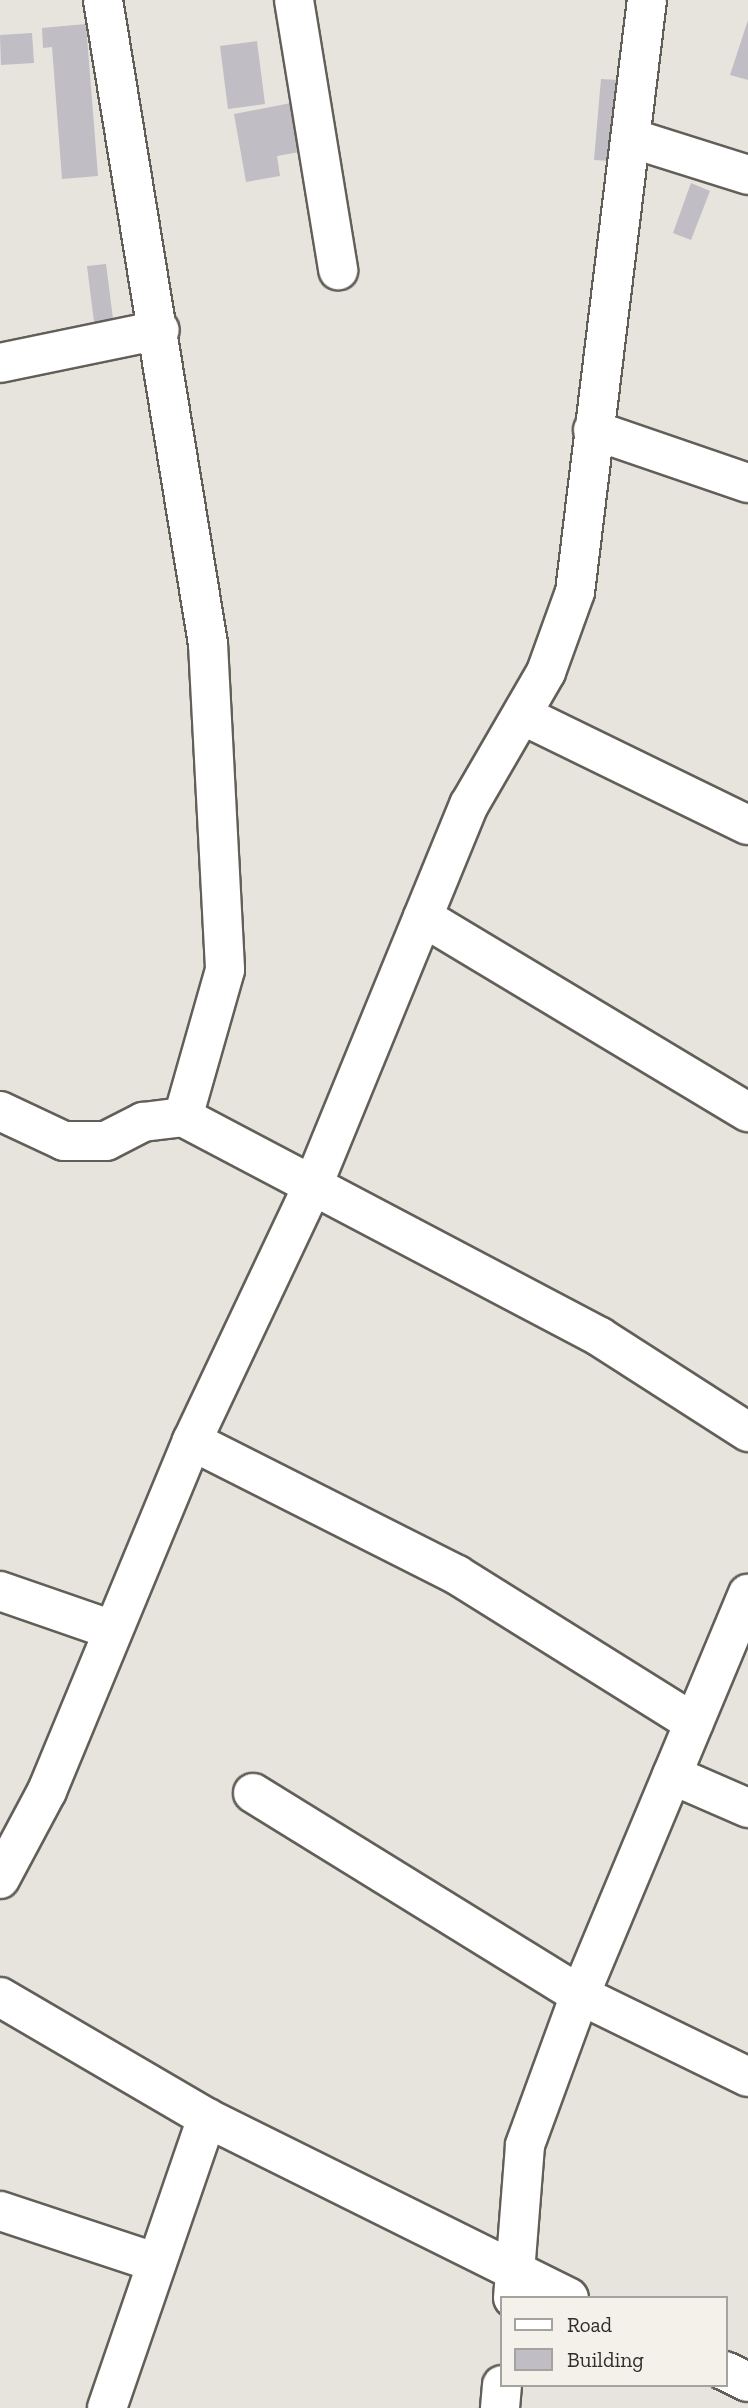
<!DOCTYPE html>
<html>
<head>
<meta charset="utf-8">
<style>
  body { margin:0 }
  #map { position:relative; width:748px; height:2408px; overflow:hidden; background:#e7e4dd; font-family:"Zilla Slab",serif }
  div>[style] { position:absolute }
  .building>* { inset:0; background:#c0bdc4 }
  .roads { filter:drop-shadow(2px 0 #625f59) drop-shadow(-2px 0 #625f59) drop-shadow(0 2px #625f59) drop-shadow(0 -2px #625f59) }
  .minor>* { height:38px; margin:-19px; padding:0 19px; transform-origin:19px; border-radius:19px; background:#fff }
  span { translate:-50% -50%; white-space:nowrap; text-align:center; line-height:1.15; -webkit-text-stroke:6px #f4f1ea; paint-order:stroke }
  .legend { position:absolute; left:500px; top:2296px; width:228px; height:91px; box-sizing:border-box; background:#f4f1ea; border:2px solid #a5a39e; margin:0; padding:9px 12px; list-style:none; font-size:21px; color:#2f2e2c }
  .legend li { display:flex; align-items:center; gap:14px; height:35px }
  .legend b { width:35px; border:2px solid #a5a39e }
</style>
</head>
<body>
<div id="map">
  <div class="building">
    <i style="clip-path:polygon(748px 20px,748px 80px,730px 75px)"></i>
    <i style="clip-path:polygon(86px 24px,98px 176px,62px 179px,52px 47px,43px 48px,42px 28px)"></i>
    <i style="clip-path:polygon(32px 33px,34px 63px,1px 65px,0 35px)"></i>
    <i style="clip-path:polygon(257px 41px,265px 104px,228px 109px,220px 46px)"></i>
    <i style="clip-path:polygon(601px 79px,618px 80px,611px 161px,594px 160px)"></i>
    <i style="clip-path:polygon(296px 102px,305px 151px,277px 156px,280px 176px,246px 182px,234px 114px)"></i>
    <i style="clip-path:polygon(691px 183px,710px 191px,691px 240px,673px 233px)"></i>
    <i style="clip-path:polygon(106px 264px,113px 319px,94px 322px,87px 266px)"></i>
  </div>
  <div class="roads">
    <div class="minor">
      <i style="left:103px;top:0;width:653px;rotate:80.74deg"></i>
      <i style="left:208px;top:644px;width:326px;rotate:87deg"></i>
      <i style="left:225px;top:970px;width:153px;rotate:105.9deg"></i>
      <i style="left:294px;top:0;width:274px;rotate:80.7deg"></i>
      <i style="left:631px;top:138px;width:123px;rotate:17.5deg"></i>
      <i style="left:0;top:363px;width:163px;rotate:-11.7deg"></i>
      <i style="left:593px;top:430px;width:164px;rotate:18.9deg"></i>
      <i style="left:522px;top:715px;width:251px;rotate:26deg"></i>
      <i style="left:423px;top:917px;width:379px;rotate:31deg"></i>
      <i style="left:0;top:1111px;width:71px;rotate:25.1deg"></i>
      <i style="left:64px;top:1141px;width:42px"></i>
      <i style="left:106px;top:1141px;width:42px;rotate:-27.2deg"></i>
      <i style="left:143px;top:1122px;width:40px;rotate:-7.1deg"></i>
      <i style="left:183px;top:1117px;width:471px;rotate:27.8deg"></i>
      <i style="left:600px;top:1337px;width:176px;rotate:32.7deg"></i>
      <i style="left:192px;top:1441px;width:297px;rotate:26.8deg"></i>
      <i style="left:457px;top:1575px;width:279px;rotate:32deg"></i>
      <i style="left:0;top:1591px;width:116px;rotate:19.1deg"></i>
      <i style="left:672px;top:1775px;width:83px;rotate:23.5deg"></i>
      <i style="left:253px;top:1793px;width:384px;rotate:31.7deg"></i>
      <i style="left:580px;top:1995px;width:187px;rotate:26deg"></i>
      <i style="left:0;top:1879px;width:100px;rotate:-61.9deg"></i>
      <i style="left:47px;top:1791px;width:379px;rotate:-67.5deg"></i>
      <i style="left:192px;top:1441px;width:283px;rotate:-64.7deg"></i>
      <i style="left:313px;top:1185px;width:411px;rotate:-67.7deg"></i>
      <i style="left:469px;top:805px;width:154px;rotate:-59.9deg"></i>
      <i style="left:546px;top:672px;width:85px;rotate:-70.1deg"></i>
      <i style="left:575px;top:592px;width:596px;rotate:-83.07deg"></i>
      <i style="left:0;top:1997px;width:240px;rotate:30.3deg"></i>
      <i style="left:207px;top:2118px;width:404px;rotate:26.4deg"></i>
      <i style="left:0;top:2211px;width:165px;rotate:18.3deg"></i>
      <i style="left:513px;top:2298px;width:153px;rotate:-85.5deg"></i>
      <i style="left:525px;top:2145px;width:160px;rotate:-69.9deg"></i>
      <i style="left:580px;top:1995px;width:435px;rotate:-67.3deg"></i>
      <i style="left:725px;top:2371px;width:25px;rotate:26deg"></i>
      <i style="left:107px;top:2408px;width:307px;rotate:-71deg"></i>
      <i style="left:500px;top:2408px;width:23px;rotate:-85deg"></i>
    </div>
  </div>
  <ul class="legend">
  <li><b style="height:9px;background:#fff"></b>Road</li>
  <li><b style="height:19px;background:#c0bdc4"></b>Building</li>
  </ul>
</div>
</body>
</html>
